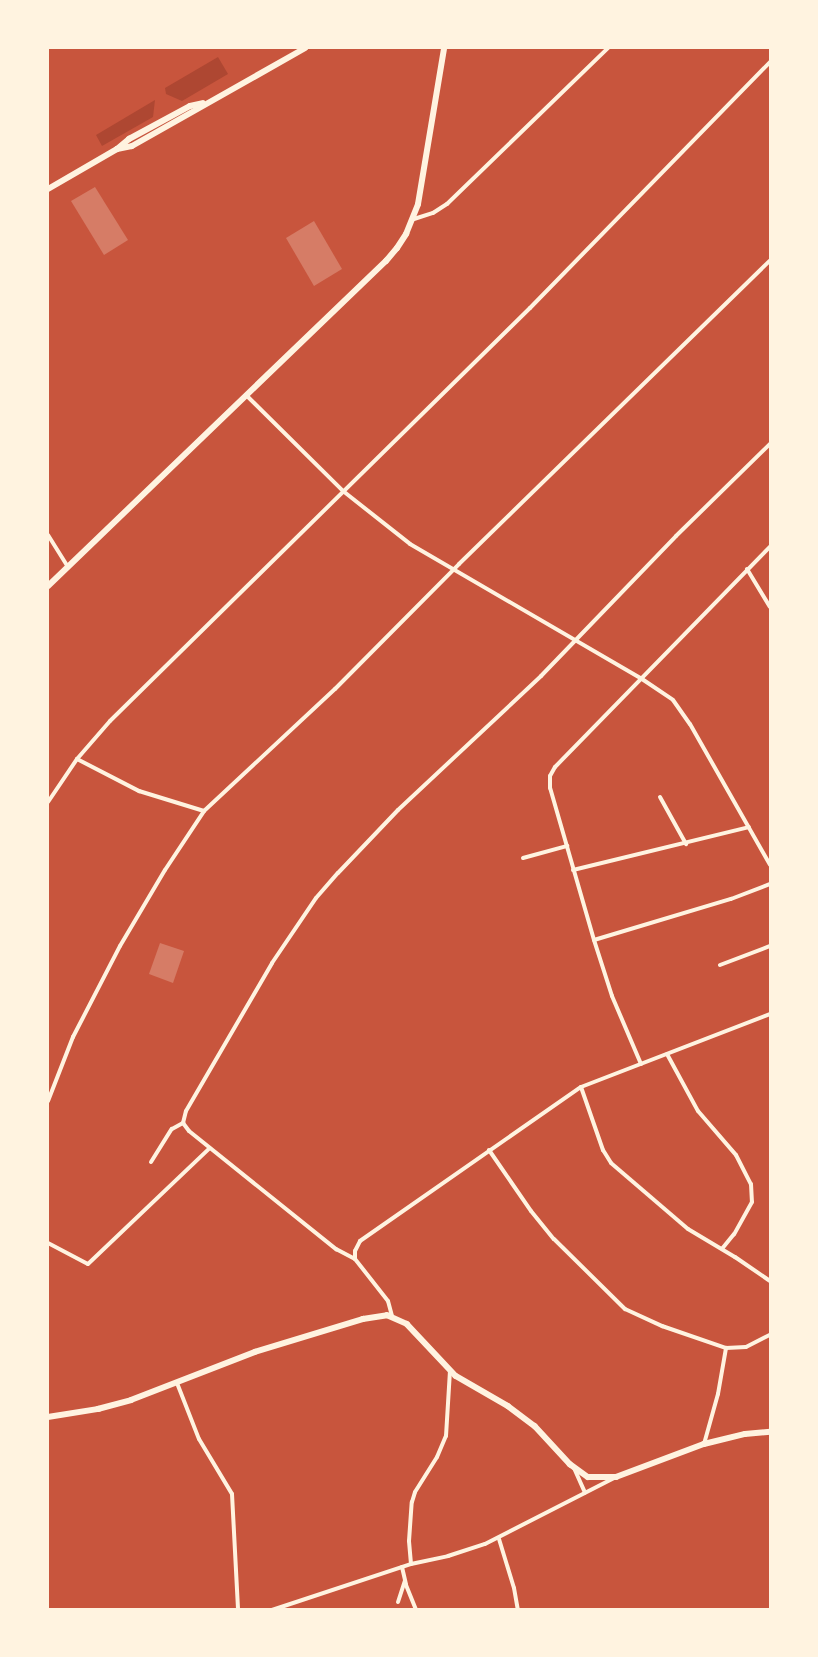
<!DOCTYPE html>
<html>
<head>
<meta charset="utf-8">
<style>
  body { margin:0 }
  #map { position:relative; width:818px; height:1657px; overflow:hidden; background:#c8553d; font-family:Quicksand,sans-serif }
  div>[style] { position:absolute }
  .green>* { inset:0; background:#ae4732 }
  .building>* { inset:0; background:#d67c66 }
  .minor>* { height:4px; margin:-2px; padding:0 2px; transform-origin:2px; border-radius:2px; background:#fff3e0 }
  .secondary>* { height:5.5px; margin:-2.75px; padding:0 2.75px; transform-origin:2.75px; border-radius:2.75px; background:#fff3e0 }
  .primary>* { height:6px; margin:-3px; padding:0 3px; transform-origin:3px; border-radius:3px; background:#fff3e0 }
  span { translate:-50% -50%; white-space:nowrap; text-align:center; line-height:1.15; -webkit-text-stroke:5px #fff3e0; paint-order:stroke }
  .frame { position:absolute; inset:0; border:49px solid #fff3e0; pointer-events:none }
</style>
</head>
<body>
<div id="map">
  <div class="green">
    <i style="clip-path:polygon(218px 57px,228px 74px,182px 101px,166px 94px,165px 88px)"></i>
    <i style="clip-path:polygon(155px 100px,153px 117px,102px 146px,96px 135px)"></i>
  </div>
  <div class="building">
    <i style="clip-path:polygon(95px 187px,128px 240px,104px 255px,71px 201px)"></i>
    <i style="clip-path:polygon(314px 221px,342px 269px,314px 286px,286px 238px)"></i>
    <i style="clip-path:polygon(160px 943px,184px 951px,173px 983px,149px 974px)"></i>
  </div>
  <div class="minor">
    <i style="left:414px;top:219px;width:20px;rotate:-18deg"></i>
    <i style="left:433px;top:213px;width:17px;rotate:-33deg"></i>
    <i style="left:447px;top:204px;width:224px;rotate:-44.1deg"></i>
    <i style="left:246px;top:395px;width:136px;rotate:44.7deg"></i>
    <i style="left:343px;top:491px;width:85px;rotate:38.3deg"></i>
    <i style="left:410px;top:544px;width:268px;rotate:30.2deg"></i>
    <i style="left:642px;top:679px;width:37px;rotate:34deg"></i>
    <i style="left:673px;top:700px;width:29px;rotate:55deg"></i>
    <i style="left:690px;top:724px;width:162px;rotate:60.4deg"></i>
    <i style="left:48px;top:535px;width:38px;rotate:58deg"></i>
    <i style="left:747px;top:569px;width:44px;rotate:58.8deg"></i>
    <i style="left:77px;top:759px;width:70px;rotate:27.3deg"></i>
    <i style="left:139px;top:791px;width:68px;rotate:17.1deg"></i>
    <i style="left:660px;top:797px;width:54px;rotate:61deg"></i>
    <i style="left:48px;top:802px;width:52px;rotate:-56deg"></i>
    <i style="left:77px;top:759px;width:50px;rotate:-49deg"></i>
    <i style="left:110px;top:721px;width:589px;rotate:-44.52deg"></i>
    <i style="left:530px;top:308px;width:344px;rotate:-45.7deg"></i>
    <i style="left:523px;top:858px;width:46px;rotate:-15.3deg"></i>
    <i style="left:573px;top:870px;width:181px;rotate:-13.7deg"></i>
    <i style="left:594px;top:940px;width:143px;rotate:-16.7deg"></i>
    <i style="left:731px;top:899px;width:42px;rotate:-21deg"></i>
    <i style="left:720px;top:965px;width:53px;rotate:-20.8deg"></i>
    <i style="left:667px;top:1054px;width:65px;rotate:61.5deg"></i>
    <i style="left:698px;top:1111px;width:58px;rotate:49.2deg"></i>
    <i style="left:736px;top:1155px;width:33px;rotate:63deg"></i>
    <i style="left:751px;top:1184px;width:18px;rotate:87deg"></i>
    <i style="left:752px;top:1202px;width:37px;rotate:119deg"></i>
    <i style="left:734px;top:1234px;width:19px;rotate:129deg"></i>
    <i style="left:641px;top:1064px;width:74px;rotate:-113.1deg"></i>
    <i style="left:612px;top:996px;width:59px;rotate:-107.8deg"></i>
    <i style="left:594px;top:940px;width:158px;rotate:-106.1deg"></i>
    <i style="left:550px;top:788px;width:12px;rotate:-90deg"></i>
    <i style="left:550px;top:776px;width:10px;rotate:-61deg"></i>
    <i style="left:555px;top:767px;width:308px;rotate:-45.7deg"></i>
    <i style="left:581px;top:1087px;width:67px;rotate:70.8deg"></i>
    <i style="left:603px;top:1150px;width:15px;rotate:58deg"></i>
    <i style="left:611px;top:1163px;width:101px;rotate:40.6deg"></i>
    <i style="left:688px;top:1229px;width:55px;rotate:30.8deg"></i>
    <i style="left:735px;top:1257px;width:42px;rotate:34.4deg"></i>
    <i style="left:48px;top:1101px;width:69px;rotate:-68.7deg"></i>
    <i style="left:73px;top:1037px;width:102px;rotate:-62.7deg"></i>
    <i style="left:120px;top:946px;width:88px;rotate:-59.4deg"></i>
    <i style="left:165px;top:870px;width:71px;rotate:-56.5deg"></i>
    <i style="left:204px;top:811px;width:179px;rotate:-43deg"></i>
    <i style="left:335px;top:689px;width:176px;rotate:-45.2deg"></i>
    <i style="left:459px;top:564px;width:434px;rotate:-44.3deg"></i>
    <i style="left:183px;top:1123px;width:12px;rotate:-76deg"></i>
    <i style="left:186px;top:1111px;width:171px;rotate:-59.8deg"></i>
    <i style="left:272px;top:963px;width:78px;rotate:-55.9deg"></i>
    <i style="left:316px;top:898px;width:33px;rotate:-49deg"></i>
    <i style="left:338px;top:873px;width:87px;rotate:-46.4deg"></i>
    <i style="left:398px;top:810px;width:196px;rotate:-43.1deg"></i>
    <i style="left:541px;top:676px;width:194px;rotate:-46deg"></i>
    <i style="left:676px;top:536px;width:132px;rotate:-44.4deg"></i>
    <i style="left:183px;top:1123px;width:10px;rotate:53deg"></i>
    <i style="left:189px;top:1131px;width:189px;rotate:38.8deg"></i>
    <i style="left:336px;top:1249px;width:21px;rotate:28deg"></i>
    <i style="left:489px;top:1150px;width:74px;rotate:55.5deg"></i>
    <i style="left:531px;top:1211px;width:36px;rotate:51deg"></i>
    <i style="left:554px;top:1239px;width:100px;rotate:44.6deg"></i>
    <i style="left:625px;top:1309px;width:41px;rotate:24.7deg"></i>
    <i style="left:662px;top:1326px;width:68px;rotate:19deg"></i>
    <i style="left:726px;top:1348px;width:20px;rotate:-3deg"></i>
    <i style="left:746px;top:1347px;width:27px;rotate:-27deg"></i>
    <i style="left:151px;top:1162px;width:39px;rotate:-58deg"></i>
    <i style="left:172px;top:1129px;width:13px;rotate:-29deg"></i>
    <i style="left:48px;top:1243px;width:45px;rotate:27.7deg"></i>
    <i style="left:88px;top:1264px;width:168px;rotate:-43.6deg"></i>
    <i style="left:355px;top:1259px;width:8px;rotate:-90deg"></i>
    <i style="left:355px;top:1251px;width:11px;rotate:-63deg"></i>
    <i style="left:360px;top:1241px;width:269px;rotate:-34.9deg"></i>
    <i style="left:581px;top:1087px;width:203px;rotate:-21.1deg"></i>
    <i style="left:355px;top:1259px;width:53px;rotate:51.8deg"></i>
    <i style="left:388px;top:1301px;width:16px;rotate:75deg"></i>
    <i style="left:177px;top:1383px;width:60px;rotate:68.6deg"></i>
    <i style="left:199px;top:1439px;width:64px;rotate:59deg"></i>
    <i style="left:232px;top:1494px;width:116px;rotate:87deg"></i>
    <i style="left:704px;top:1444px;width:52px;rotate:-74.4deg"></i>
    <i style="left:718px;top:1394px;width:47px;rotate:-80.1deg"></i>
    <i style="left:574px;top:1468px;width:27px;rotate:66deg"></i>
    <i style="left:499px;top:1539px;width:51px;rotate:73deg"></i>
    <i style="left:514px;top:1588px;width:22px;rotate:80deg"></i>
    <i style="left:411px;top:1564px;width:23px;rotate:-95deg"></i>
    <i style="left:409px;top:1541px;width:39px;rotate:-86deg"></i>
    <i style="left:412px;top:1502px;width:10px;rotate:-73deg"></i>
    <i style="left:415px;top:1492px;width:41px;rotate:-57.8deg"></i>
    <i style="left:437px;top:1457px;width:23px;rotate:-67deg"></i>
    <i style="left:446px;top:1436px;width:65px;rotate:-86.5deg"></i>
    <i style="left:402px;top:1567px;width:18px;rotate:77deg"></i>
    <i style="left:406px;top:1585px;width:27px;rotate:68deg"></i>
    <i style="left:398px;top:1602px;width:22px;rotate:-72deg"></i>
    <i style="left:272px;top:1610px;width:146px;rotate:-18.3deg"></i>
    <i style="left:411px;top:1564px;width:38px;rotate:-12deg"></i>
    <i style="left:448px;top:1556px;width:39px;rotate:-18deg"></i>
    <i style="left:485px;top:1544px;width:145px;rotate:-27.1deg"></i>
  </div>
  <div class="secondary">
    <i style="left:48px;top:1417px;width:51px;rotate:-9.1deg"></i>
    <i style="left:98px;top:1409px;width:34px;rotate:-15deg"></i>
    <i style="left:131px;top:1400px;width:133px;rotate:-21.2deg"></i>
    <i style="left:255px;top:1352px;width:113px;rotate:-17deg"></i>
    <i style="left:363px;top:1319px;width:24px;rotate:-9deg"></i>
    <i style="left:387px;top:1315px;width:22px;rotate:24deg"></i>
    <i style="left:407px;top:1324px;width:71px;rotate:46.7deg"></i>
    <i style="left:456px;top:1376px;width:60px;rotate:30deg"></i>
    <i style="left:508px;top:1406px;width:34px;rotate:37deg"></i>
    <i style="left:535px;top:1426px;width:52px;rotate:47.4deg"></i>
    <i style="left:570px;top:1464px;width:22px;rotate:36deg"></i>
    <i style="left:588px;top:1477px;width:28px"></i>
    <i style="left:616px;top:1477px;width:94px;rotate:-20.6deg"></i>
    <i style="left:704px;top:1444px;width:42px;rotate:-13.7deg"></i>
    <i style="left:745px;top:1434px;width:25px;rotate:-5deg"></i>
  </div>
  <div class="primary">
    <i style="left:117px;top:149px;width:15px;rotate:-11deg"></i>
    <i style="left:132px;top:146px;width:199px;rotate:-29.5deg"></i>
    <i style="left:48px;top:189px;width:80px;rotate:-30.1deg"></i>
    <i style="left:117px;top:149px;width:16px;rotate:-40deg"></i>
    <i style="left:129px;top:139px;width:69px;rotate:-28.4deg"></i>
    <i style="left:190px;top:106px;width:13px;rotate:-13deg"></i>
    <i style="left:48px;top:586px;width:469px;rotate:-43.9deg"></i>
    <i style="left:386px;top:261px;width:17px;rotate:-50deg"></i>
    <i style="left:397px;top:248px;width:17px;rotate:-57deg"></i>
    <i style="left:406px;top:234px;width:32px;rotate:-68deg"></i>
    <i style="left:418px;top:204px;width:158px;rotate:-80.5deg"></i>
  </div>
  <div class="frame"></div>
</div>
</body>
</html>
